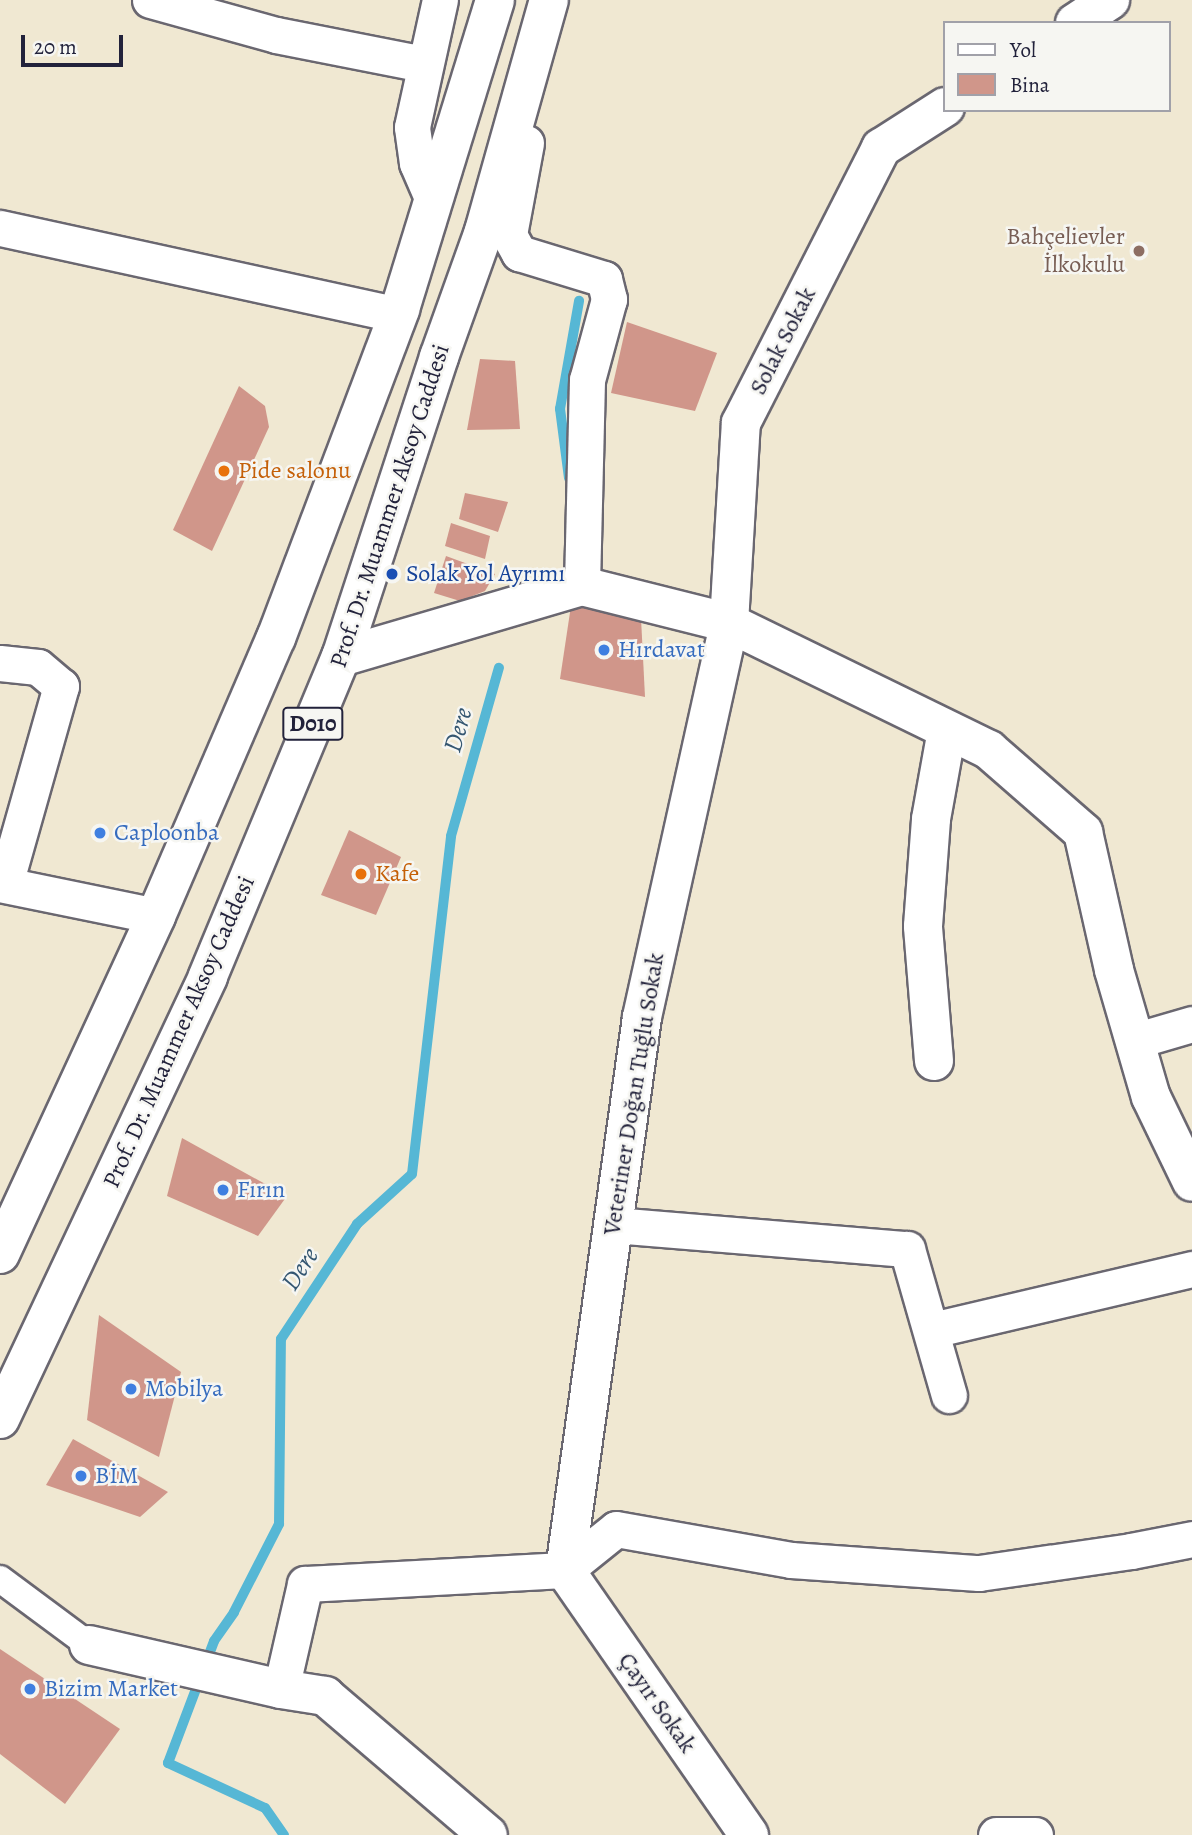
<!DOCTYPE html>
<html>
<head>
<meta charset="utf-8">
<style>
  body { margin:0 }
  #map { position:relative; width:1192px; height:1835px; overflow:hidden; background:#f0e8d2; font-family:Alegreya,serif }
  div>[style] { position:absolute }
  .stream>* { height:10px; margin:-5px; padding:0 5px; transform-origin:5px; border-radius:5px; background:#56b7d5 }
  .building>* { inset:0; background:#d0968a }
  .roads { filter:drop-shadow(2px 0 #6a6770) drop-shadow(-2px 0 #6a6770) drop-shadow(0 2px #6a6770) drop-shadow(0 -2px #6a6770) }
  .pedestrian>* { height:26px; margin:-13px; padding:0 13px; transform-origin:13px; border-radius:13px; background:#fff }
  .minor>* { height:35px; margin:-17.5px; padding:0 17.5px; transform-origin:17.5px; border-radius:17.5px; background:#fff }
  .tertiary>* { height:38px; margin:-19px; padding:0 19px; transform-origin:19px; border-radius:19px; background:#fff }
  .trunk>* { height:38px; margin:-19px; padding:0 19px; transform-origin:19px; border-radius:19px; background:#fff }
  .dots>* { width:19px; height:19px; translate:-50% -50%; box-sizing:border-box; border:4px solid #f6f6f2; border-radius:50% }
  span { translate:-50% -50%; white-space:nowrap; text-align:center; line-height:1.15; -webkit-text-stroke:5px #f6f6f2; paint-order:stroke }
  .shield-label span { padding:2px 5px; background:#f6f6f2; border:2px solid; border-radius:5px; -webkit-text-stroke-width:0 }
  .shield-label { font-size:23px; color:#22223b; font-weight:700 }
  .education-label { font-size:24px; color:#785e54 }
  .right { translate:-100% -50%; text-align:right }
  .street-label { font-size:24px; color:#22223b }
  .food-label { font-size:24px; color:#c56008 }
  .left { translate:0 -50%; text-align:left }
  .transit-label { font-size:24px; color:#164399 }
  .shop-label { font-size:24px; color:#366cbe }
  .water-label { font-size:26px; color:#345671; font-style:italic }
  .legend { position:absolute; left:943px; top:21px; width:228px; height:91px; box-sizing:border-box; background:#f6f6f2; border:2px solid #a1a1a9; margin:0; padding:9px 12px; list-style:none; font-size:21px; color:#22223b }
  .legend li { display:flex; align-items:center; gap:14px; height:35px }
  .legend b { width:35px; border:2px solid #a1a1a9 }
  .scale { position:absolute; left:21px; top:35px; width:102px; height:32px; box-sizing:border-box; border:4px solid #22223b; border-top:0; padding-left:9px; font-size:21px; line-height:24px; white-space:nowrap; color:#22223b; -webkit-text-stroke:5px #f6f6f2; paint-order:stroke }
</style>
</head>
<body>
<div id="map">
  <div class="stream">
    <i style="left:569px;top:478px;width:70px;rotate:-97.4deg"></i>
    <i style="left:560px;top:409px;width:110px;rotate:-80deg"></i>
    <i style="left:284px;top:1835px;width:33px;rotate:-125deg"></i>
    <i style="left:265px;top:1808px;width:107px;rotate:-155.1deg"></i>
    <i style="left:168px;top:1763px;width:130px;rotate:-69.3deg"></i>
    <i style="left:214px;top:1641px;width:35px;rotate:-55deg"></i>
    <i style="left:234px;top:1612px;width:99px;rotate:-62.9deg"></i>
    <i style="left:279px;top:1524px;width:185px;rotate:-89.4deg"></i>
    <i style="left:281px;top:1339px;width:138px;rotate:-56.5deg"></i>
    <i style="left:357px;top:1224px;width:74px;rotate:-42.3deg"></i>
    <i style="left:412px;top:1174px;width:340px;rotate:-83.4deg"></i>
    <i style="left:451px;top:836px;width:175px;rotate:-74.1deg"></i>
  </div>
  <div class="building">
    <i style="clip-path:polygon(627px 322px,717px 353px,695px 411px,611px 393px)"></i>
    <i style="clip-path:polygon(480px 359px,515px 361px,520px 429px,467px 430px)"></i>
    <i style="clip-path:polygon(239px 386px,265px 406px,269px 427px,212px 551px,173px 530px)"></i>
    <i style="clip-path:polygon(465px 493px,508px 502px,498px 532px,459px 519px)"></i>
    <i style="clip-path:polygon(451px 523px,490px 536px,485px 559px,445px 546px)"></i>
    <i style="clip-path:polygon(446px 556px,495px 574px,485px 591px,460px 601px,434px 593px)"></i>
    <i style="clip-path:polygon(572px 599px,641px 618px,645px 697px,560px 679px)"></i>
    <i style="clip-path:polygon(349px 830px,401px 857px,376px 915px,321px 895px)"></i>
    <i style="clip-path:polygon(182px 1138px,287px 1196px,258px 1236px,167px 1196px)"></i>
    <i style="clip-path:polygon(99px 1315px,181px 1372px,159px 1457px,87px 1420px)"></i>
    <i style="clip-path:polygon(73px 1439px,168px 1492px,140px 1517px,46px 1485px)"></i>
    <i style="clip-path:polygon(0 1649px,120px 1729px,65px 1804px,0 1754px)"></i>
  </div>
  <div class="roads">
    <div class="pedestrian">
      <i style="left:0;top:1579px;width:111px;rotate:36.6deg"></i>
    </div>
    <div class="minor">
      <i style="left:150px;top:0;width:131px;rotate:15.5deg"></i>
      <i style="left:276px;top:35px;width:140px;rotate:11.1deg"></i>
      <i style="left:413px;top:62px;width:12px;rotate:-14deg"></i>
      <i style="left:526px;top:143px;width:94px;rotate:100.5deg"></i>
      <i style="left:509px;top:235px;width:21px;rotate:61deg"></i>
      <i style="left:519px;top:253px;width:89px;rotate:17deg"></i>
      <i style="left:604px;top:279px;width:21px;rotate:76deg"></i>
      <i style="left:609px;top:299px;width:84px;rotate:105.2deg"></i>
      <i style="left:587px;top:380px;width:206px;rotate:91.4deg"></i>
      <i style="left:433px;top:200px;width:40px;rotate:-113.4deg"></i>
      <i style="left:417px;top:163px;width:36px;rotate:-98deg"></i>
      <i style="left:412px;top:127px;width:130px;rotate:-77.6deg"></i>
      <i style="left:0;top:228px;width:391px;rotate:12.3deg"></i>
      <i style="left:0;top:663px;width:38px;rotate:6deg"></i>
      <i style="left:38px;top:667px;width:30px;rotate:40deg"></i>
      <i style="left:61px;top:686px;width:206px;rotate:105.8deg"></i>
      <i style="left:0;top:884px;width:159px;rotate:11.6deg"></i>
      <i style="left:1134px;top:1041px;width:60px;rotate:-16.3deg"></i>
      <i style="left:613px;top:1225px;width:295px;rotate:4.7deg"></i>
      <i style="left:907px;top:1249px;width:152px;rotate:74deg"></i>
      <i style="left:932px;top:1330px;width:267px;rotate:-13.2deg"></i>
      <i style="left:281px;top:1689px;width:108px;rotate:-77.1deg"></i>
      <i style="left:305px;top:1584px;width:260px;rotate:-3.1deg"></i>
      <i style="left:565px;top:1570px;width:65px;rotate:-38.8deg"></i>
      <i style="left:616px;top:1529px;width:178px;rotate:10deg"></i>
      <i style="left:791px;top:1560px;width:188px;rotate:4deg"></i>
      <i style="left:979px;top:1573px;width:154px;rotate:-8.2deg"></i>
      <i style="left:1131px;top:1551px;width:62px;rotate:-11.1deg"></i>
      <i style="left:996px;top:1835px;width:39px"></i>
    </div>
    <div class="tertiary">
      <i style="left:1075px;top:23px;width:42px;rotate:-33.3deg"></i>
      <i style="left:341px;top:657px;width:251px;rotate:-16.4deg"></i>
      <i style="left:582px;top:586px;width:152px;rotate:14.1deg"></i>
      <i style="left:729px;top:623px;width:289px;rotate:26deg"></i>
      <i style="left:989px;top:750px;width:125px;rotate:41.1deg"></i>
      <i style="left:1083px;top:832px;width:141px;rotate:77.3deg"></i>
      <i style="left:1114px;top:970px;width:132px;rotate:73.8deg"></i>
      <i style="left:1151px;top:1097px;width:94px;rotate:64.2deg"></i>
      <i style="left:934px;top:1061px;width:135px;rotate:-94.7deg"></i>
      <i style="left:923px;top:926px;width:107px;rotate:-85.7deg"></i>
      <i style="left:931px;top:819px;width:90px;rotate:-79.8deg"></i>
      <i style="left:89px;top:1645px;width:197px;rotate:12.9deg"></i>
      <i style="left:281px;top:1689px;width:45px;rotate:9deg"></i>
      <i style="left:325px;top:1696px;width:214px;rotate:40.5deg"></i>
      <i style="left:749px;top:1835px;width:323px;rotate:-124.8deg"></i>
      <i style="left:565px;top:1570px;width:558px;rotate:-82.07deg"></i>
      <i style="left:642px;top:1017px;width:403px;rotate:-77.5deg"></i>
      <i style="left:729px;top:623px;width:200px;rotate:-86.6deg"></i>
      <i style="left:741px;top:423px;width:309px;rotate:-63deg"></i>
      <i style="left:881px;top:148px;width:76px;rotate:-32.6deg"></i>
    </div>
    <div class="trunk">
      <i style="left:0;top:1254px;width:372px;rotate:-65.2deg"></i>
      <i style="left:156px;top:916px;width:303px;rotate:-66.7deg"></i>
      <i style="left:276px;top:638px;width:352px;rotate:-69.3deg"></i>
      <i style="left:400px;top:309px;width:323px;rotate:-72.9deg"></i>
      <i style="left:0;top:1419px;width:489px;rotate:-64.8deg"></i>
      <i style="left:208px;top:976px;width:346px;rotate:-67.4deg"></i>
      <i style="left:341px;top:657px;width:316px;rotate:-71.9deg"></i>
      <i style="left:439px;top:357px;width:134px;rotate:-70.3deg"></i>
      <i style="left:484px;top:231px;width:240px;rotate:-74.3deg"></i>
    </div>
  </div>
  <div class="dots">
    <i style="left:1139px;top:251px;background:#8d6e63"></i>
    <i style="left:224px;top:471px;background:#e8710a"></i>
    <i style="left:392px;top:574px;background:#1a4fb4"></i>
    <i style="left:604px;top:650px;background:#3f7fe0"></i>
    <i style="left:100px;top:833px;background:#3f7fe0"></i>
    <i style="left:361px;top:874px;background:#e8710a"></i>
    <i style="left:223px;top:1190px;background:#3f7fe0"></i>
    <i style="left:131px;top:1389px;background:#3f7fe0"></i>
    <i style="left:81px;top:1476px;background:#3f7fe0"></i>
    <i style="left:30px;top:1689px;background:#3f7fe0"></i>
  </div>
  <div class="shield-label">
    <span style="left:313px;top:724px">D010</span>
  </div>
  <div class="education-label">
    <span class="right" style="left:1125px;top:251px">Bahçelievler<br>İlkokulu</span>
  </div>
  <div class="street-label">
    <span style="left:783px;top:341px;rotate:-63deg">Solak Sokak</span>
    <span style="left:390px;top:506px;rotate:-72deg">Prof. Dr. Muammer Aksoy Caddesi</span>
    <span style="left:179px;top:1032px;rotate:-66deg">Prof. Dr. Muammer Aksoy Caddesi</span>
    <span style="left:634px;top:1094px;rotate:-81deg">Veteriner Doğan Tuğlu Sokak</span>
    <span style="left:657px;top:1703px;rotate:55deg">Çayır Sokak</span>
  </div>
  <div class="food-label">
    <span class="left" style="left:238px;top:471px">Pide salonu</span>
    <span class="left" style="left:375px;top:874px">Kafe</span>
  </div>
  <div class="transit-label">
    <span class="left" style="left:406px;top:574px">Solak Yol Ayrımı</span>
  </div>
  <div class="shop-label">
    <span class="left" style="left:618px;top:650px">Hırdavat</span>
    <span class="left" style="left:114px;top:833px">Caploonba</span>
    <span class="left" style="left:237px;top:1190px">Fırın</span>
    <span class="left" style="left:145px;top:1389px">Mobilya</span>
    <span class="left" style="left:95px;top:1476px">BİM</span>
    <span class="left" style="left:44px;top:1689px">Bizim Market</span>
  </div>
  <div class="water-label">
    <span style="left:458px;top:730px;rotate:-74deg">Dere</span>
    <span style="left:300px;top:1269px;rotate:-57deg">Dere</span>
  </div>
  <ul class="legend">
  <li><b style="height:9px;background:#fff"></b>Yol</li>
  <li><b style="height:19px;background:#d0968a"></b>Bina</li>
  </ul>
  <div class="scale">20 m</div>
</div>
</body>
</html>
